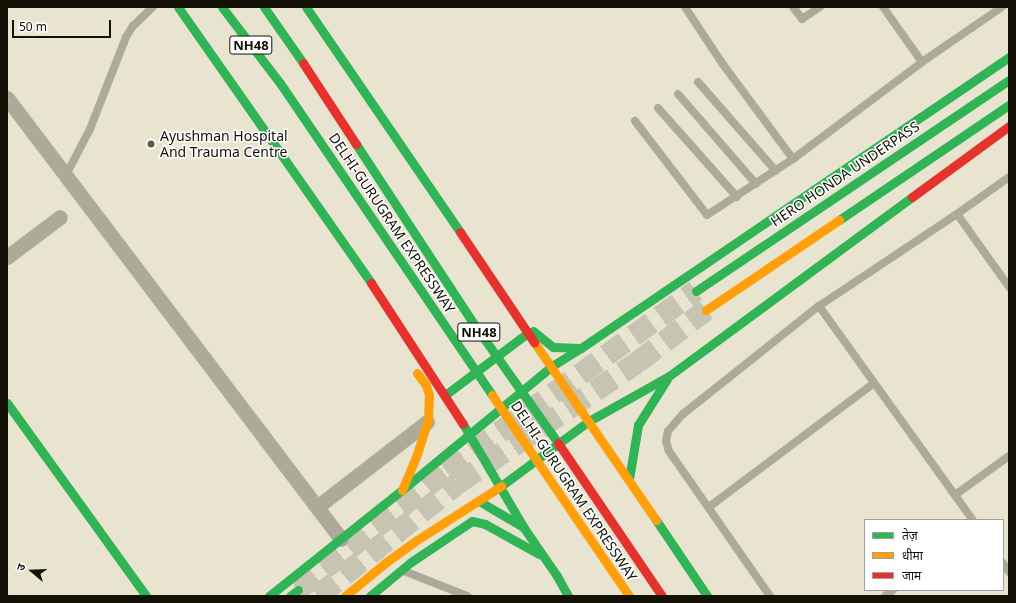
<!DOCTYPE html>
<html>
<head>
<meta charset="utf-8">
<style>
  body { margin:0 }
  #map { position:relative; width:1016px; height:603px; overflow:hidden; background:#e8e4d0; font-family:"Noto Sans","Noto Sans Devanagari",sans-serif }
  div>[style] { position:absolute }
  .secondary-tunnel>* { height:22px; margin-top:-11px; transform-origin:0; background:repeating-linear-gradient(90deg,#c8c4b2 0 22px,transparent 0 33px) }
  .lane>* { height:8px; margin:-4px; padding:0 4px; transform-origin:4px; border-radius:4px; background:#aeaa99 }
  .street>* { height:15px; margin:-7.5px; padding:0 7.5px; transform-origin:7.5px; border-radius:7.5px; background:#aeaa99 }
  .fast>* { height:9px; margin:-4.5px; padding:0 4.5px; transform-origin:4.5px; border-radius:4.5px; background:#30b455 }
  .slow>* { height:9px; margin:-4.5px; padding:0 4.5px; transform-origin:4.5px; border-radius:4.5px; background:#ff9f0a }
  .jam>* { height:9px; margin:-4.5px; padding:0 4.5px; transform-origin:4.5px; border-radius:4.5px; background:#e5322d }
  .fast-bridge>* { height:9px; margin:-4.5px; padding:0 4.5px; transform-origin:4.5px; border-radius:4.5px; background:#30b455 }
  .slow-bridge>* { height:9px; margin:-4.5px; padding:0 4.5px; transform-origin:4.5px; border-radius:4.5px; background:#ff9f0a }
  .jam-bridge>* { height:9px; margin:-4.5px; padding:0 4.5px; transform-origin:4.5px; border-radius:4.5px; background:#e5322d }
  .dots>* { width:11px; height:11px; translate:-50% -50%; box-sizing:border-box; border:2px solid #fff; border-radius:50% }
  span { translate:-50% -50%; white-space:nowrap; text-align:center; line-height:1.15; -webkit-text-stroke:3px #fff; paint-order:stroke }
  .shield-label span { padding:1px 3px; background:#fff; border:1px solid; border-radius:3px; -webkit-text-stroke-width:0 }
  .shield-label { font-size:13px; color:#131105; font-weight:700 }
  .poi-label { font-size:14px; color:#131105 }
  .left { translate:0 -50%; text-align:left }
  .street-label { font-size:14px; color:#131105 }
  .frame { position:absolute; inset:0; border:8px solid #131105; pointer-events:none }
  .legend { position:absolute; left:864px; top:519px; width:140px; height:72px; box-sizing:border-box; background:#fff; border:1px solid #a1a09b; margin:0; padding:5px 7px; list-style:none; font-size:12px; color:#131105 }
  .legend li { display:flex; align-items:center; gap:8px; height:20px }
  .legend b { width:20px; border:1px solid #a1a09b }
  .north { position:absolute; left:12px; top:551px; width:40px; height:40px; -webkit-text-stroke:3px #fff; paint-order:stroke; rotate:289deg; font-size:11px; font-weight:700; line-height:16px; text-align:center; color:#131105 }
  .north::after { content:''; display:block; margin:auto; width:14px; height:18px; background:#131105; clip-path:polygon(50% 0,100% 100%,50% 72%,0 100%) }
  .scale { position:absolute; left:12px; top:20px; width:99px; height:18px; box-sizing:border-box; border:2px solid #131105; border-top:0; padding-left:5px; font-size:12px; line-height:14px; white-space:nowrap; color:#131105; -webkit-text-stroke:3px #fff; paint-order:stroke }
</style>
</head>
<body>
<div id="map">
  <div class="secondary-tunnel">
    <i style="left:298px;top:590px;width:190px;rotate:-38.8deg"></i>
    <i style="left:446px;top:471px;width:308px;rotate:-35.8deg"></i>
    <i style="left:318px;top:596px;width:180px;rotate:-38.9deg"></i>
    <i style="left:458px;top:483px;width:217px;rotate:-33.9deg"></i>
    <i style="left:638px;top:362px;width:86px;rotate:-37.4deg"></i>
  </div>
  <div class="lane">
    <i style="left:793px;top:7px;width:15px;rotate:53deg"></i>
    <i style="left:802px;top:19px;width:22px;rotate:-34deg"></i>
    <i style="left:883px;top:7px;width:67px;rotate:54.7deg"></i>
    <i style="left:922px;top:62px;width:97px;rotate:-34.5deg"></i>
    <i style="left:698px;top:82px;width:118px;rotate:48.8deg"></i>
    <i style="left:678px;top:94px;width:119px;rotate:49.1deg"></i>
    <i style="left:658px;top:108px;width:119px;rotate:48.4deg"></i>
    <i style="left:635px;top:121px;width:118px;rotate:52.5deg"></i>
    <i style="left:707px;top:215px;width:103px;rotate:-33.1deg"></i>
    <i style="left:793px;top:159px;width:119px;rotate:-126.5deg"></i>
    <i style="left:722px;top:63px;width:67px;rotate:-123.5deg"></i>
    <i style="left:793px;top:159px;width:161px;rotate:-36.9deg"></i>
    <i style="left:66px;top:175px;width:52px;rotate:-62.4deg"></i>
    <i style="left:90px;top:129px;width:99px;rotate:-68.6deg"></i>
    <i style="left:126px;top:37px;width:13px;rotate:-58deg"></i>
    <i style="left:133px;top:26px;width:28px;rotate:-44deg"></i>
    <i style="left:957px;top:214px;width:90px;rotate:54.5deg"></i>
    <i style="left:819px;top:306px;width:264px;rotate:54.3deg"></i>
    <i style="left:955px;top:495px;width:67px;rotate:-35.8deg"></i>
    <i style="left:709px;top:507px;width:206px;rotate:-36.9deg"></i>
    <i style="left:1003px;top:563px;width:11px;rotate:56deg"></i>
    <i style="left:404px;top:571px;width:68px;rotate:21.6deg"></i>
    <i style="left:770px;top:596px;width:177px;rotate:-124.9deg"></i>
    <i style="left:669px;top:451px;width:10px;rotate:-107deg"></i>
    <i style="left:666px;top:441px;width:10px;rotate:-79deg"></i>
    <i style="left:668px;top:431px;width:23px;rotate:-49deg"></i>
    <i style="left:683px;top:414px;width:174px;rotate:-38.5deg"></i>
    <i style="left:819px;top:306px;width:166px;rotate:-33.7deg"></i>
    <i style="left:957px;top:214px;width:64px;rotate:-35.4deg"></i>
    <i style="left:885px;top:596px;width:10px;rotate:-37deg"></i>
  </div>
  <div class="street">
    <i style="left:7px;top:98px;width:553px;rotate:52.86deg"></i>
    <i style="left:7px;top:257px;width:66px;rotate:-37deg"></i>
    <i style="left:317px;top:507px;width:139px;rotate:-37.7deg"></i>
  </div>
  <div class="fast">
    <i style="left:178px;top:7px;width:337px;rotate:55deg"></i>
    <i style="left:222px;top:7px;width:96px;rotate:52.7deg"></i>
    <i style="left:264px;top:7px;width:68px;rotate:55.1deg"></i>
    <i style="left:306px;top:7px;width:273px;rotate:55.6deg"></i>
    <i style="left:839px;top:220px;width:205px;rotate:-34.1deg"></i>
    <i style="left:696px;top:291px;width:377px;rotate:-34deg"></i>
    <i style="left:533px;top:331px;width:26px;rotate:39deg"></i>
    <i style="left:553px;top:347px;width:28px;rotate:2deg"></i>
    <i style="left:581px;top:348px;width:518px;rotate:-34.21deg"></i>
    <i style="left:445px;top:395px;width:105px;rotate:-36.9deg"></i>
    <i style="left:7px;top:403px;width:238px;rotate:54.2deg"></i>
    <i style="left:463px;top:424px;width:121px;rotate:59.6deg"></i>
    <i style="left:524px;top:528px;width:58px;rotate:55.5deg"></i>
    <i style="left:557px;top:576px;width:23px;rotate:61deg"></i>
    <i style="left:629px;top:479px;width:55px;rotate:-80.5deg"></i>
    <i style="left:638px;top:425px;width:54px;rotate:-57.8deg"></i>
    <i style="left:501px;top:486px;width:109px;rotate:-36.5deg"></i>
    <i style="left:589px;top:421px;width:92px;rotate:-29.4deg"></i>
    <i style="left:669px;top:376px;width:302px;rotate:-36.4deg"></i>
    <i style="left:479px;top:501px;width:51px;rotate:30.6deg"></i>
    <i style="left:656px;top:520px;width:92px;rotate:56.1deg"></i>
    <i style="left:269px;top:596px;width:170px;rotate:-38.6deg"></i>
    <i style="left:402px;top:490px;width:195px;rotate:-39.6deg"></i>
    <i style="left:552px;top:366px;width:34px;rotate:-32deg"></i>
    <i style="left:290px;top:596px;width:10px;rotate:-37deg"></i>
    <i style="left:370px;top:596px;width:53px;rotate:-39.7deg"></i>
    <i style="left:411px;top:562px;width:73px;rotate:-33.9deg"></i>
    <i style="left:472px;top:521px;width:13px;rotate:13deg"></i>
    <i style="left:485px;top:524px;width:62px;rotate:29.1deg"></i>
  </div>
  <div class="slow">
    <i style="left:706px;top:310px;width:161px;rotate:-34.1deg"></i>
    <i style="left:534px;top:342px;width:216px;rotate:55.6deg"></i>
    <i style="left:402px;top:490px;width:36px;rotate:-67deg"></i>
    <i style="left:416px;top:457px;width:38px;rotate:-72deg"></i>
    <i style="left:428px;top:421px;width:26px;rotate:-88deg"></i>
    <i style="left:429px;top:395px;width:10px;rotate:-107deg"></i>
    <i style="left:426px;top:385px;width:15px;rotate:-127deg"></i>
    <i style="left:345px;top:596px;width:52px;rotate:-39.5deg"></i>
    <i style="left:385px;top:563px;width:39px;rotate:-36deg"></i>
    <i style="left:417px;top:540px;width:100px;rotate:-32.7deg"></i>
  </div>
  <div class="jam">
    <i style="left:912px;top:197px;width:120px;rotate:-36.2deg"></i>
    <i style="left:460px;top:232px;width:133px;rotate:56.1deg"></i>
    <i style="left:371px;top:283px;width:168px;rotate:56.9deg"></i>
  </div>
  <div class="fast-bridge">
    <i style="left:280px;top:83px;width:377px;rotate:55.8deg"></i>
    <i style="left:356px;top:144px;width:214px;rotate:56.8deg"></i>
    <i style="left:473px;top:323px;width:147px;rotate:54.7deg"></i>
  </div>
  <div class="slow-bridge">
    <i style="left:492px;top:395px;width:243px;rotate:55.7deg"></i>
  </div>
  <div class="jam-bridge">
    <i style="left:303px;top:63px;width:97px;rotate:56.8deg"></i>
    <i style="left:558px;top:443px;width:185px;rotate:55.8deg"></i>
  </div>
  <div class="dots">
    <i style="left:151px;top:144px;background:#5e5b4c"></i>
  </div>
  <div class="shield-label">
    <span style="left:251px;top:45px">NH48</span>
    <span style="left:479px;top:332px">NH48</span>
  </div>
  <div class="poi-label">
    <span class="left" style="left:160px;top:144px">Ayushman Hospital<br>And Trauma Centre</span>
  </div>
  <div class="street-label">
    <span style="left:845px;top:174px;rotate:-34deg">HERO HONDA UNDERPASS</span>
    <span style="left:392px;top:223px;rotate:56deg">DELHI-GURUGRAM EXPRESSWAY</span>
    <span style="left:574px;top:491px;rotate:56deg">DELHI-GURUGRAM EXPRESSWAY</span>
  </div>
  <div class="frame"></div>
  <ul class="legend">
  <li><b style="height:5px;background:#30b455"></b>तेज़</li>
  <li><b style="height:5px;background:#ff9f0a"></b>धीमा</li>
  <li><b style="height:5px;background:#e5322d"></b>जाम</li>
  </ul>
  <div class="north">उ</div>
  <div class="scale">50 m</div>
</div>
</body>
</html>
